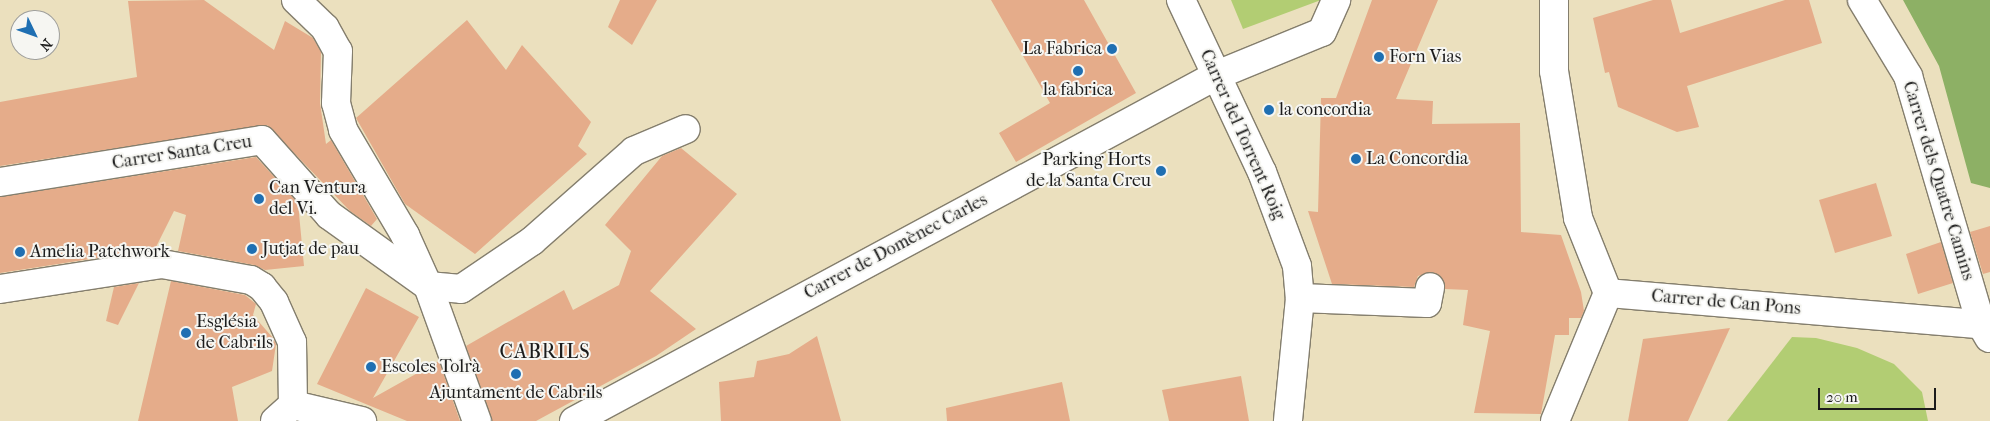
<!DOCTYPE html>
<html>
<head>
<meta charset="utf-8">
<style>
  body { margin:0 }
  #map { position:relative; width:1990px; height:421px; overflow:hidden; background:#ebe0be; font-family:"IM FELL French Canon",serif }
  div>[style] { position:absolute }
  .green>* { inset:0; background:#b2cd73 }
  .forest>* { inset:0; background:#8db065 }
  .building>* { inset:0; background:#e5ac8a }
  .roads { filter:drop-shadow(1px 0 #847e6d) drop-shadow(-1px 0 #847e6d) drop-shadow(0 1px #847e6d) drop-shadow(0 -1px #847e6d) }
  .pedestrian>* { height:28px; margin:-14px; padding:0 14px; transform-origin:14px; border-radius:14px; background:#fff }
  .minor>* { height:28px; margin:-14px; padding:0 14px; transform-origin:14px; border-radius:14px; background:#fff }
  .dots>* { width:14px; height:14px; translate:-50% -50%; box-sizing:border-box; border:2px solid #f6f6f2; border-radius:50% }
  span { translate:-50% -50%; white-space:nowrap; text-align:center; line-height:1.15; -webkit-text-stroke:4px #f6f6f2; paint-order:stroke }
  .poi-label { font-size:18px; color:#1c1c1c }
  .right { translate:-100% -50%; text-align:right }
  .left { translate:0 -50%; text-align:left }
  .street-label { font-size:18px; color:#1c1c1c }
  .quarter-label { font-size:20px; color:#1c1c1c; letter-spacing:1px }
  .north { position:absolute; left:10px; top:10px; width:50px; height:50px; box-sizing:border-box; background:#f6f6f2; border:1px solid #9f9f9c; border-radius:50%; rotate:132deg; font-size:14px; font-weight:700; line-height:20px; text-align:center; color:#1c1c1c }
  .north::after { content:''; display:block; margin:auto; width:18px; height:22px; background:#1f6fb2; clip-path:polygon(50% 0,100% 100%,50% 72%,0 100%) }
  .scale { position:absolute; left:1818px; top:388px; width:118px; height:22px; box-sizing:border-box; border:2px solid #1c1c1c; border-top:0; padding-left:6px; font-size:15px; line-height:18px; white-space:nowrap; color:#1c1c1c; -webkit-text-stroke:4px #f6f6f2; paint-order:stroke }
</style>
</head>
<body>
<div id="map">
  <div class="green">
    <i style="clip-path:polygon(1231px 0,1321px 0,1243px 29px)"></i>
    <i style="clip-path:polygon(1792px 337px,1816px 338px,1857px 348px,1894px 364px,1922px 392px,1928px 421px,1727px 421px)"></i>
  </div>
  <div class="forest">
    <i style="clip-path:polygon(1903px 0,1990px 0,1990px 188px,1971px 183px,1939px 66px)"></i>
  </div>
  <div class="building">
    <i style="clip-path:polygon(204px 0,274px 50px,285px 21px,313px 38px,321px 52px,320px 103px,326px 144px,331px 140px,377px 219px,371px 226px,350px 211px,267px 125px,0 166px,0 102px,137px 77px,128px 1px)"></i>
    <i style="clip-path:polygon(620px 0,657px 0,632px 45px,608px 27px)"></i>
    <i style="clip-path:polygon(991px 0,1084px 0,1136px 93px,1016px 162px,999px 133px,1050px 103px)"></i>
    <i style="clip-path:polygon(1372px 0,1438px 0,1396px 99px,1433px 101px,1432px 124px,1520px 123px,1521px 232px,1561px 235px,1581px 292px,1584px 311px,1581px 318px,1569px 318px,1569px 335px,1555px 335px,1541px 414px,1474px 413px,1490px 331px,1463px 325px,1468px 290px,1445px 289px,1440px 276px,1432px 272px,1418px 276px,1414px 287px,1332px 284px,1308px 211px,1318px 212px,1321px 98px,1336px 98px)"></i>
    <i style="clip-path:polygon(1653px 0,1671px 0,1680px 33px,1785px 0,1809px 0,1822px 43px,1687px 86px,1699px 127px,1677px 132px,1618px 107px,1609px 72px,1605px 73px,1593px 18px)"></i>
    <i style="clip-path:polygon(467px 20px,506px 70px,522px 45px,591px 122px,578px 146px,587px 154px,475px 254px,405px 204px,356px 118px)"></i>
    <i style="clip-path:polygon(681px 148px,737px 194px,650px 291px,696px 329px,656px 356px,536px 421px,492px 421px,466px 346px,564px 290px,573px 310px,619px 285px,631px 251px,605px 225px,662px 156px)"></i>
    <i style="clip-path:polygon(256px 157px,298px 203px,304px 266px,265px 270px,254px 265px,178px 251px,186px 215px,174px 211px,155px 249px,0 273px,0 197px)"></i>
    <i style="clip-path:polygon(1876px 183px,1892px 236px,1835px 253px,1819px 200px)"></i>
    <i style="clip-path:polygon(1990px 226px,1990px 272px,1983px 274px,1970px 232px)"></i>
    <i style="clip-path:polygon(1941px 242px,1953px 283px,1918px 294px,1906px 254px)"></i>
    <i style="clip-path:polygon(171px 281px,245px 295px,256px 304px,253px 315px,273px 338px,276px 344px,272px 371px,232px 387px,238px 421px,138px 421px)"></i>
    <i style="clip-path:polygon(139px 283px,118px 325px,106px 321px,114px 287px)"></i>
    <i style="clip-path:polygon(366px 288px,419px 317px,373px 398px,439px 361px,460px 421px,407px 421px,317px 384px)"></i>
    <i style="clip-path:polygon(1730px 328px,1688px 421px,1628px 421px,1643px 339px)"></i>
    <i style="clip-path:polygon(817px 336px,841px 421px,721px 421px,719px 382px,754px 377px,757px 361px,789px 354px)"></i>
    <i style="clip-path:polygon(1241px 376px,1249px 421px,1169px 421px,1162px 390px)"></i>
    <i style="clip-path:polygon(1062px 382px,1070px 421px,947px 421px,946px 408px)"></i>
  </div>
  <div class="roads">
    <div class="pedestrian">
      <i style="left:1217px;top:75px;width:113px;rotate:-22.3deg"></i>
      <i style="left:1322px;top:32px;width:35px;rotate:-66deg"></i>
      <i style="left:1300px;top:298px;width:127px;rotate:2.3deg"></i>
      <i style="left:1427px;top:303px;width:16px;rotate:-79deg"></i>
    </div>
    <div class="minor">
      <i style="left:296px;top:0;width:40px;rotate:44deg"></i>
      <i style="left:325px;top:28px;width:26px;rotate:61deg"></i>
      <i style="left:338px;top:51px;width:52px;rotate:92.2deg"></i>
      <i style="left:336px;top:103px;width:28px;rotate:75deg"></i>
      <i style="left:343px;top:130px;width:122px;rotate:59.4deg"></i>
      <i style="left:405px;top:235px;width:56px;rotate:65.7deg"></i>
      <i style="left:428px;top:286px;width:144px;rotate:70.1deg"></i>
      <i style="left:1181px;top:0;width:190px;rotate:64.8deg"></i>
      <i style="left:1262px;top:172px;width:100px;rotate:69.6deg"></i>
      <i style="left:1297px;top:266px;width:32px;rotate:85deg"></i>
      <i style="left:1300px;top:298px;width:124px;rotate:95.6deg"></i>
      <i style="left:1554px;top:0;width:71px;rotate:90deg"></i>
      <i style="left:1554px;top:71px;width:149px;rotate:80.7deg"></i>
      <i style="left:1578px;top:218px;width:81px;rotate:68.2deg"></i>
      <i style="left:1862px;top:0;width:89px;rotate:58.8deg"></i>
      <i style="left:1908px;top:76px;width:259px;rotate:73.6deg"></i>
      <i style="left:1981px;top:324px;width:16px;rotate:60deg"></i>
      <i style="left:0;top:182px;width:265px;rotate:-9.1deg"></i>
      <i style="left:262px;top:140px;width:101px;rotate:48.2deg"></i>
      <i style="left:329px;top:215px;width:122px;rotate:35.6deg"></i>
      <i style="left:428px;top:286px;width:33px;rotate:5deg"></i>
      <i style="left:461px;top:289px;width:86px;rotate:-34.1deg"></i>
      <i style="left:532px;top:241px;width:136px;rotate:-41.4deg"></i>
      <i style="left:634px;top:151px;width:56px;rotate:-22.9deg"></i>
      <i style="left:0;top:289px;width:164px;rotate:-8.8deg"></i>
      <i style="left:162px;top:264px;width:90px;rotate:10.2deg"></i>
      <i style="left:251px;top:280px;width:13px;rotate:32deg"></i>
      <i style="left:262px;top:287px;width:19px;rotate:51deg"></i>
      <i style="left:274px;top:302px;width:44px;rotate:65.8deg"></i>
      <i style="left:292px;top:342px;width:63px;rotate:89.1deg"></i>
      <i style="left:293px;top:405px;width:71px;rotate:13.1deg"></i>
      <i style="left:275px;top:421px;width:24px;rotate:-42deg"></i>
      <i style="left:574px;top:421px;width:730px;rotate:-28.28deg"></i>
      <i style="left:1555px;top:421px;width:139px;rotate:-67.5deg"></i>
      <i style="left:1608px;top:293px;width:374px;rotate:4.8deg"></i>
    </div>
  </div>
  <div class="dots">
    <i style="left:1112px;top:49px;background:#1f6fb2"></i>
    <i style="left:1379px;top:57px;background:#1f6fb2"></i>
    <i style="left:1078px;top:71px;background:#1f6fb2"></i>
    <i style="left:1269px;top:110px;background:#1f6fb2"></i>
    <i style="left:1356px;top:159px;background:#1f6fb2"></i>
    <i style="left:1161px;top:171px;background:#1f6fb2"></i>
    <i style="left:259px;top:199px;background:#1f6fb2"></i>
    <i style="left:252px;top:249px;background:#1f6fb2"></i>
    <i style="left:20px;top:252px;background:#1f6fb2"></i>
    <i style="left:186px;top:333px;background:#1f6fb2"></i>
    <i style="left:371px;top:367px;background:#1f6fb2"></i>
    <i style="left:516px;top:374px;background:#1f6fb2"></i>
  </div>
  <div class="poi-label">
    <span class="right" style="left:1102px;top:49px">La Fabrica</span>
    <span class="left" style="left:1389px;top:57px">Forn Vias</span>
    <span style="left:1078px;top:90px">la fabrica</span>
    <span class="left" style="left:1279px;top:110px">la concordia</span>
    <span class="left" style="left:1366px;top:159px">La Concordia</span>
    <span class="right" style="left:1151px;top:171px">Parking Horts<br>de la Santa Creu</span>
    <span class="left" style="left:269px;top:199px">Can Ventura<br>del Vi.</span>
    <span class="left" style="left:262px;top:249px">Jutjat de pau</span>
    <span class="left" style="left:30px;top:252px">Amelia Patchwork</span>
    <span class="left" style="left:196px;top:333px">Església<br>de Cabrils</span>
    <span class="left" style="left:381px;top:367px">Escoles Tolrà</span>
    <span style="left:516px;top:393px">Ajuntament de Cabrils</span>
  </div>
  <div class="street-label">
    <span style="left:1242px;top:135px;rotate:66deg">Carrer del Torrent Roig</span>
    <span style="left:182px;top:153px;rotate:-9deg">Carrer Santa Creu</span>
    <span style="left:1938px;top:181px;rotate:73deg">Carrer dels Quatre Camins</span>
    <span style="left:896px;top:247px;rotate:-28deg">Carrer de Domènec Carles</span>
    <span style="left:1726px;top:303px;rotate:5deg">Carrer de Can Pons</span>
  </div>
  <div class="quarter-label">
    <span style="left:545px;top:351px">CABRILS</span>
  </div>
  <div class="north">N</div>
  <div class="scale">20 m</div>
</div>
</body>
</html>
